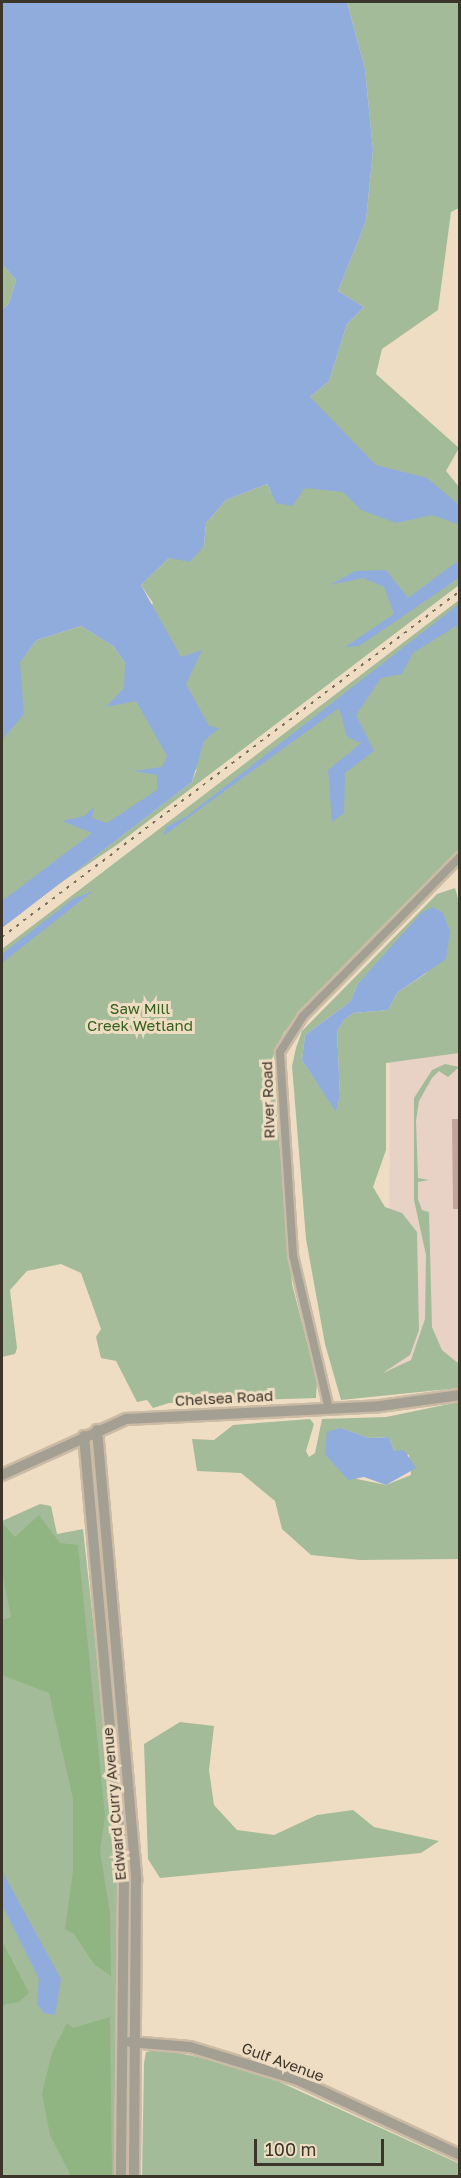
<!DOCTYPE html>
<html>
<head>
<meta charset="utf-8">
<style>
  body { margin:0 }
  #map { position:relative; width:461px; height:2178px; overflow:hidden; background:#efddc3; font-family:"Golos Text",sans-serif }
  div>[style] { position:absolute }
  .industrial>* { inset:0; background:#e8d1c5 }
  .green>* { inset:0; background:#a4bb9a }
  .forest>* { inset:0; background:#91b483 }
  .water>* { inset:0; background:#8facdd }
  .building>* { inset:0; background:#c3a39a }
  .roads { filter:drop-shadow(2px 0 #cbbba4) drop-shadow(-2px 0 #cbbba4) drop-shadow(0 2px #cbbba4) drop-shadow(0 -2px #cbbba4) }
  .minor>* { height:8px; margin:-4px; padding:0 4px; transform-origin:4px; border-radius:4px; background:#a39f93 }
  .tertiary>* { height:10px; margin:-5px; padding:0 5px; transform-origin:5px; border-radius:5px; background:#a39f93 }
  .rail>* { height:2px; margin-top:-1px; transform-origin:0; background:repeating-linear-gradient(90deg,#7c7160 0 3px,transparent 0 9px) }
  span { translate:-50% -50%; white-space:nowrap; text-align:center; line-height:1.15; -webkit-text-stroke:6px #efddc3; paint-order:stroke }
  .park-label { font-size:15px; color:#35611e }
  .street-label { font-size:15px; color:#3c352a }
  .frame { position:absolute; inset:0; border:3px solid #3c352a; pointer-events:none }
  .scale { position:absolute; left:254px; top:2139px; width:130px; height:27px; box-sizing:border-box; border:3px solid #3c352a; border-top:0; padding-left:8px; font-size:18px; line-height:21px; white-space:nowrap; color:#3c352a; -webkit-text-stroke:4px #efddc3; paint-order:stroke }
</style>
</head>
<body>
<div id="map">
  <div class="industrial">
    <i style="clip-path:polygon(459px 1048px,459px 1387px,389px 1392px,390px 1051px)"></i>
  </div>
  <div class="green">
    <i style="clip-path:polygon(347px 2px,459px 2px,459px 208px,451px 212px,438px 310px,382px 349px,376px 374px,459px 448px,446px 471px,460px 488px,459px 576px,447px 586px,459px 578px,459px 585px,118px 844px,59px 884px,192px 782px,197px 769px,2px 914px,2px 661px,27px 653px,37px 640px,81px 626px,113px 646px,125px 663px,153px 603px,141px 585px,169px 558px,204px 546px,206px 523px,226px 500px,267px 484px,271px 493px,310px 397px,329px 381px,347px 324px,364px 307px,338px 291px,366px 221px,373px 150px,365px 69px)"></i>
    <i style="clip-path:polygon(2px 264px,16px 280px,9px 303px,2px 310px)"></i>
    <i style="clip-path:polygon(459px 600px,459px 851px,284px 1032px,272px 1059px,292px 1284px,317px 1381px,316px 1398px,169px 1403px,153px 1408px,147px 1400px,137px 1402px,116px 1361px,101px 1358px,96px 1337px,101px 1329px,81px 1273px,61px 1264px,27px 1271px,10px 1290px,17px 1348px,15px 1354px,2px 1357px,2px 949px)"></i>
    <i style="clip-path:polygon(evenodd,455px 888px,460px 906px,459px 1053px,386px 1063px,386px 1150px,373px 1187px,385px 1207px,402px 1213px,417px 1232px,419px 1330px,410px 1355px,383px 1373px,411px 1360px,425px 1319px,426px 1255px,414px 1200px,414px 1098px,432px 1070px,445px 1064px,459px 1067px,448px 1077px,439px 1071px,432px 1078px,419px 1101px,416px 1121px,418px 1178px,429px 1180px,418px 1182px,418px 1199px,422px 1210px,429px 1212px,432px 1327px,442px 1350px,459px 1364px,459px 1388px,341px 1400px,325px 1344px,306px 1239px,292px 1066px,296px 1048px,302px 1031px,437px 894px,455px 888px,428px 972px,397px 993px,388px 1010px,353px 1013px,344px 1020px,337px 1031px,340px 1096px,336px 1111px,302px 1060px,305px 1035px,350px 1002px,357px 985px,428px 972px)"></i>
    <i style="clip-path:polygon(evenodd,459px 1402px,459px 1559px,360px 1560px,311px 1555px,282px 1529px,275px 1501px,241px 1473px,197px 1471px,192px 1439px,214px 1440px,233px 1425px,310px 1419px,314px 1424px,306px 1451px,309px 1457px,315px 1453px,322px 1419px,386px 1417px,459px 1402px,341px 1428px,369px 1438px,389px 1437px,394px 1451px,409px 1455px,411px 1475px,386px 1485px,357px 1479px,341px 1428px)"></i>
    <i style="clip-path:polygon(40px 1504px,51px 1506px,57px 1534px,83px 1529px,94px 1629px,118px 1881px,114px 2176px,2px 2176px,2px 1521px)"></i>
    <i style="clip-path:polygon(105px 1600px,132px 1869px,128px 1981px,127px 1980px)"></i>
    <i style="clip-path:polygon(180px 1722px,214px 1726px,209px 1770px,214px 1805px,237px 1830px,274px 1835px,317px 1815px,353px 1810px,374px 1827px,439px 1841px,421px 1853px,160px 1878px,148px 1859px,144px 1744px)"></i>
    <i style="clip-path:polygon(160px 2049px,240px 2066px,273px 2079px,460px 2164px,459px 2176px,142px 2176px,144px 2063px,146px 2052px)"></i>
  </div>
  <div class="forest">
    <i style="clip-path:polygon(39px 1515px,60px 1543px,78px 1545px,105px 1816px,100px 1851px,110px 1913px,111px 1976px,94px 1964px,74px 1934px,65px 1929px,73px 1871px,73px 1799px,49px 1693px,2px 1675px,2px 1620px,11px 1617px,2px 1573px,2px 1523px,15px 1537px)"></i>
    <i style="clip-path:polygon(2px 1941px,29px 1993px,19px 2002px,2px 2005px)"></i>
    <i style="clip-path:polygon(110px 2017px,112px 2176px,71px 2176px,50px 2135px,42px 2093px,52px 2053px,67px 2023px,73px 2028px)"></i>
  </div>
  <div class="water">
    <i style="clip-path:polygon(2px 2px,347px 2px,365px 69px,373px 150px,366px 221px,338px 291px,364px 307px,347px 324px,329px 381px,310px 397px,376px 465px,427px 478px,459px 505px,460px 525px,432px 515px,396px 523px,361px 510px,343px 492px,305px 488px,292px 506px,276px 503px,267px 484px,226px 500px,206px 523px,204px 546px,190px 562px,169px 558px,141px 585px,181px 657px,202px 650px,186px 684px,209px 726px,219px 728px,204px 741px,192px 782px,2px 928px,2px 901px,92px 833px,62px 821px,84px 816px,94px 807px,92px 818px,107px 823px,157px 790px,157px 775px,133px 771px,162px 767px,167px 756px,136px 701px,106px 707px,124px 688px,125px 663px,113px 646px,81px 626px,37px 640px,20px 662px,24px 714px,2px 740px,2px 310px,9px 303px,16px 280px,2px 264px)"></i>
    <i style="clip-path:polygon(459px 560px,459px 578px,359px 646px,345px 647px,394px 614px,384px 587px,363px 578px,330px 585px,355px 571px,386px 570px,408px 598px)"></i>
    <i style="clip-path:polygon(459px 604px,459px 629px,456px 626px,413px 653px,402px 674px,381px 678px,356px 715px,374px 751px,345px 773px,344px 813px,332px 822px,328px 770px,361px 743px,347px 737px,339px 708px,163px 836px,166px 827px,187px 816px)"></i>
    <i style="clip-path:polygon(93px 891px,2px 963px,2px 954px,73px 899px)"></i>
    <i style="clip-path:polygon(433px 907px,443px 913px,450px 931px,446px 959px,397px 993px,388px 1010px,353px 1013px,344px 1020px,337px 1031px,340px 1096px,336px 1112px,302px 1060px,305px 1035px,350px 1002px,357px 985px,422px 912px)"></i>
    <i style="clip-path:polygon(341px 1428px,369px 1438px,389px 1437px,394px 1451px,404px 1450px,416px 1468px,386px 1485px,364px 1477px,348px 1480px,325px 1454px,327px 1432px)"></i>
    <i style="clip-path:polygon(2px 1871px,61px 1979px,55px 2015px,44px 2013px,37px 2004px,39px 1979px,2px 1905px)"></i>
  </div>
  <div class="building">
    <i style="clip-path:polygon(452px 1119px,459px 1119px,459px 1209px,453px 1209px)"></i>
  </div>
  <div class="roads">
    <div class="minor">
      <i style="left:329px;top:1409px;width:158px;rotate:-103.2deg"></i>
      <i style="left:293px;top:1255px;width:203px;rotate:-93.7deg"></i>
      <i style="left:280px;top:1052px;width:43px;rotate:-57.4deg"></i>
      <i style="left:303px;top:1016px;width:223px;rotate:-45.4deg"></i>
    </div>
    <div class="tertiary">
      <i style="left:97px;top:1430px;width:452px;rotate:85deg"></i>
      <i style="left:136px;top:1880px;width:296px;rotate:90.4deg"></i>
      <i style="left:84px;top:1436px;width:448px;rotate:84.9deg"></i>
      <i style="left:124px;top:1882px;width:294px;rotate:90.6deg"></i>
      <i style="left:2px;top:1475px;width:136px;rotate:-24.3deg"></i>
      <i style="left:126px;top:1419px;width:254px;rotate:-2.9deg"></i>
      <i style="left:380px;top:1406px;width:81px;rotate:-7.8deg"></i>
      <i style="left:130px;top:2042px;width:60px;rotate:4.8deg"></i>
      <i style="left:190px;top:2047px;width:113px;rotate:17deg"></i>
      <i style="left:298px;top:2080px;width:179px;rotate:24.8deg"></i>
    </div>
  </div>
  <div class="rail">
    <i style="left:2px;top:937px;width:574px;rotate:-37.07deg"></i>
  </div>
  <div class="park-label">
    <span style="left:140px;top:1017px">Saw Mill<br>Creek Wetland</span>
  </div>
  <div class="street-label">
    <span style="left:268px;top:1100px;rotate:-92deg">River Road</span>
    <span style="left:224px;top:1398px;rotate:-3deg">Chelsea Road</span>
    <span style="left:114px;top:1804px;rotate:-95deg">Edward Curry Avenue</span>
    <span style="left:283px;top:2062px;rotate:20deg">Gulf Avenue</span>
  </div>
  <div class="frame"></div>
  <div class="scale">100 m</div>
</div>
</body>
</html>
